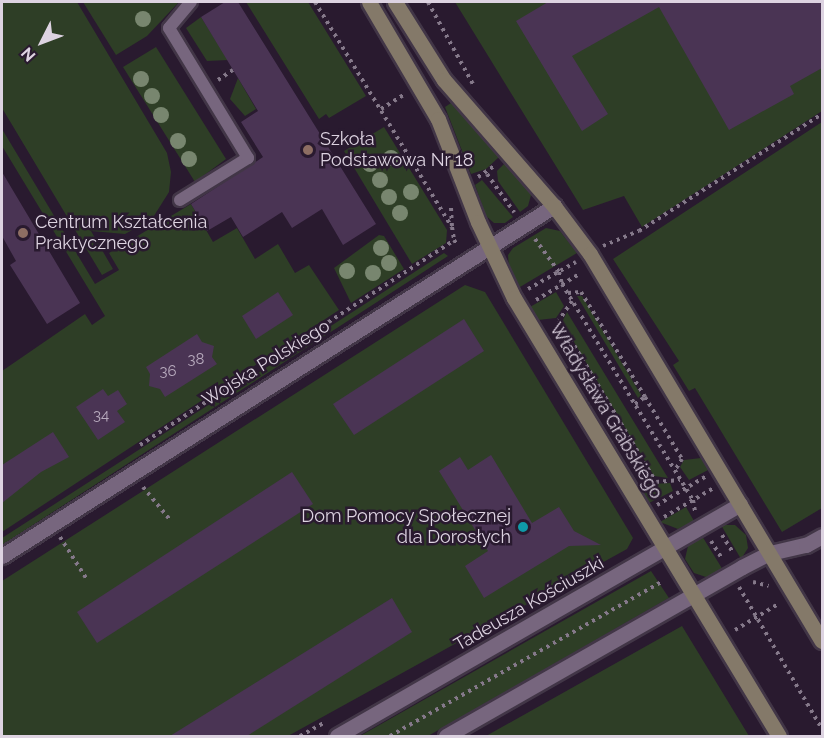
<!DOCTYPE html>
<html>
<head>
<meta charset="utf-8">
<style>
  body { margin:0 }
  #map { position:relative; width:824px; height:738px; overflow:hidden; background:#291a2f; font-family:Raleway,sans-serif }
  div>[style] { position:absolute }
  .green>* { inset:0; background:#2e3e26 }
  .building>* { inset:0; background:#4a3454 }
  .path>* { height:4px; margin-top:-2px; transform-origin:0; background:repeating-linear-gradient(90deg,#85798a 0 3px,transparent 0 7.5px) }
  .roads { filter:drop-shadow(2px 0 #423647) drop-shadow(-2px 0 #423647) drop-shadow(0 2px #423647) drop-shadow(0 -2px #423647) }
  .lane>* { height:12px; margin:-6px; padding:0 6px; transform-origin:6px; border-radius:6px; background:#77667e }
  .street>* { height:15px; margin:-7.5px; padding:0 7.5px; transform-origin:7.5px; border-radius:7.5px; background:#77667e }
  .secondary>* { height:15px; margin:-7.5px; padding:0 7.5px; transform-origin:7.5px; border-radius:7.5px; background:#847969 }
  .trees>* { width:16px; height:16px; margin:-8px; border-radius:50%; background:#78866f }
  .dots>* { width:16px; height:16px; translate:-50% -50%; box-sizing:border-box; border:3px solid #291a2f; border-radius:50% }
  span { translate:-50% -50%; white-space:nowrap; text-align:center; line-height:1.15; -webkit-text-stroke:5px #291a2f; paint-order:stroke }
  .number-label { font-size:15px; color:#b8abbe }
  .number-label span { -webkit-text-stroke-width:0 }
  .poi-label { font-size:18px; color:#ddd3e1 }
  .left { translate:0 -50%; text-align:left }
  .right { translate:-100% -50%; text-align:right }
  .street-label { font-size:18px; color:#ddd3e1 }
  .frame { position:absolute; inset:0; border:3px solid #ddd3e1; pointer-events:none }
  .north { position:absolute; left:12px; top:12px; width:60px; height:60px; -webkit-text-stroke:4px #291a2f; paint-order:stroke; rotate:228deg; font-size:16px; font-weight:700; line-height:24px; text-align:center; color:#ddd3e1 }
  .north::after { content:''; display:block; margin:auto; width:21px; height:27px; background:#ddd3e1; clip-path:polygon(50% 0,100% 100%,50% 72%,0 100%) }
</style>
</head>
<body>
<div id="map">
  <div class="green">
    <i style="clip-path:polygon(2px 2px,77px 2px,167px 153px,171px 172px,169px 192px,152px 219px,125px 234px,91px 231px,113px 269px,102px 275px,2px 108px)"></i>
    <i style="clip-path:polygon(83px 2px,179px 2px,147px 36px,116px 55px)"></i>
    <i style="clip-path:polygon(246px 2px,308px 2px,366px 96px,329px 118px,326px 114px,319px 119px)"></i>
    <i style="clip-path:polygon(455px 2px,822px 2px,822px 111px,642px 227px,624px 196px,583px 210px)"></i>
    <i style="clip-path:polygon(201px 17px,228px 60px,207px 61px,186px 28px)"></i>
    <i style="clip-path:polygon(156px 47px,226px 159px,195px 182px,123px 67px)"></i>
    <i style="clip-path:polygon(238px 78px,256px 109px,245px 116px,230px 99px)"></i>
    <i style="clip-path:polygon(451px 103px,499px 157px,486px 169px,471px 174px,445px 107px)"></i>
    <i style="clip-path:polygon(822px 122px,822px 508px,782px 532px,695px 388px,689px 391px,673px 365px,679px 361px,613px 259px)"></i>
    <i style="clip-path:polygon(384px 127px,447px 230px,446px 243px,412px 264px,344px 151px)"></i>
    <i style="clip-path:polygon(2px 129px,95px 284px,119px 270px,109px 253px,191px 204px,213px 242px,237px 228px,255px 259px,278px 244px,295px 273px,309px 265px,339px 310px,2px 532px,2px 371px,85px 314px,92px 325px,105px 316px,2px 146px)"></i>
    <i style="clip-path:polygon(505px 163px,527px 186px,531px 195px,528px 206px,520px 212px,498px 181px,497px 171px)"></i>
    <i style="clip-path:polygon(482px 180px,513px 217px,505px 223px,494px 223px,486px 216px,475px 185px)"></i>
    <i style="clip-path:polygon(546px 228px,560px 231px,577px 253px,520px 287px,509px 268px,508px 255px,513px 248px)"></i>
    <i style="clip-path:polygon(379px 235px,384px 236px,404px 269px,351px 303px,334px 268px)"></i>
    <i style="clip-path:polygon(444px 253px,448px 256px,2px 545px,2px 538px)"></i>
    <i style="clip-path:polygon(465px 285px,485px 292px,633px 538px,627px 549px,288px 736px,2px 736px,2px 581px)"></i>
    <i style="clip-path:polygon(556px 292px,564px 306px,556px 318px,538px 320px,530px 307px)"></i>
    <i style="clip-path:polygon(577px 296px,582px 296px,641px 395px,638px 398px)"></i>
    <i style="clip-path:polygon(567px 312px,668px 478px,654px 476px,562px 322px)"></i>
    <i style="clip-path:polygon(701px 458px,708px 470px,689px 480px,680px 467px,684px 460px)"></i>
    <i style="clip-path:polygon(670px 483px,673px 491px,649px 503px,637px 485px)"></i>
    <i style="clip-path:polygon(686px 507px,694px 521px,678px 529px,660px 522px)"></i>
    <i style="clip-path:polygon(721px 525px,735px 525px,746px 535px,748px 548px,741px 559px)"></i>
    <i style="clip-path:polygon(702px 536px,723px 570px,706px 577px,694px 573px,685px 559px,688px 546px)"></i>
    <i style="clip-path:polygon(651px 571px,669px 598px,428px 736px,360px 736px)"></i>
    <i style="clip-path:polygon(682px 626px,749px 736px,486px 736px)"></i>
  </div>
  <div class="building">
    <i style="clip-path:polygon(225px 2px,238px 2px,376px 224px,343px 245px,322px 209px,292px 228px,282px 212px,243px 237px,231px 217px,207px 231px,191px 204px,263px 157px,241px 122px,258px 111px,201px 17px)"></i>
    <i style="clip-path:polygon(548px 2px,822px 2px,822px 68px,790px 86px,794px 94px,729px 130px,659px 7px,572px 56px,608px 114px,582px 131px,516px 21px)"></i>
    <i style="clip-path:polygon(2px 172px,80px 303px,47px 324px,10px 265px,16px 261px,2px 236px)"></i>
    <i style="clip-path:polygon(278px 292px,293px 315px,256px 339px,242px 316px)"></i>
    <i style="clip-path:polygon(464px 319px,484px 351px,354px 435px,333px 404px)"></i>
    <i style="clip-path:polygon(197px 334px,202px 342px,214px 346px,212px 357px,217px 364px,165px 397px,160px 389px,149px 386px,150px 374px,146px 367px)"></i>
    <i style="clip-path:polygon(103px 389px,108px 396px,118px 390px,127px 404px,117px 411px,125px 422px,98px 440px,76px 407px)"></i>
    <i style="clip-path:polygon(53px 432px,69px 457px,41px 472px,2px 503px,2px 465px)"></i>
    <i style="clip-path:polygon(491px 455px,532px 523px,559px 507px,574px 531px,601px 545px,569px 546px,484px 598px,465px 566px,488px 551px,439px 471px,460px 457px,468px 470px)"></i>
    <i style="clip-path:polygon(292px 472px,313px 504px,97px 643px,77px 612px)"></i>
    <i style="clip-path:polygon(392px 598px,412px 632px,247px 736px,170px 736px)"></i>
  </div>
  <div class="path">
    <i style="left:315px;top:2px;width:263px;rotate:58.7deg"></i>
    <i style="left:452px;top:227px;width:13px;rotate:81deg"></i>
    <i style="left:428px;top:2px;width:96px;rotate:61.3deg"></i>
    <i style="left:218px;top:80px;width:18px;rotate:-34deg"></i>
    <i style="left:381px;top:109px;width:26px;rotate:-32deg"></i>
    <i style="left:487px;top:174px;width:47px;rotate:54.6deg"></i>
    <i style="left:478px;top:177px;width:22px;rotate:-34deg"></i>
    <i style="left:451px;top:208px;width:19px;rotate:87deg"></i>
    <i style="left:535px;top:239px;width:41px;rotate:54deg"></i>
    <i style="left:559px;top:272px;width:12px;rotate:76deg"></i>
    <i style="left:562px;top:284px;width:253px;rotate:58.8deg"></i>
    <i style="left:693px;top:500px;width:11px;rotate:80deg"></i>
    <i style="left:603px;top:246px;width:39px;rotate:-23deg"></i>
    <i style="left:639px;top:231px;width:217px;rotate:-32.6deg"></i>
    <i style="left:528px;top:289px;width:55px;rotate:-29.4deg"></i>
    <i style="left:568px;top:293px;width:13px;rotate:-4deg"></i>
    <i style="left:581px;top:292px;width:123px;rotate:58.6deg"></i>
    <i style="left:645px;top:397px;width:72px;rotate:59.2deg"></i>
    <i style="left:682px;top:459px;width:13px;rotate:122deg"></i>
    <i style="left:536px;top:300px;width:52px;rotate:-31deg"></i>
    <i style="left:572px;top:301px;width:23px;rotate:124deg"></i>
    <i style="left:559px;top:320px;width:189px;rotate:59.1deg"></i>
    <i style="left:656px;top:482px;width:24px;rotate:-5deg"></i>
    <i style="left:635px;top:404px;width:12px;rotate:-35deg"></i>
    <i style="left:140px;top:445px;width:375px;rotate:-33.1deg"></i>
    <i style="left:454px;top:240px;width:7px;rotate:56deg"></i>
    <i style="left:143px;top:487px;width:44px;rotate:50.5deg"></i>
    <i style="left:657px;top:505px;width:56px;rotate:-30.3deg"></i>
    <i style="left:664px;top:517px;width:56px;rotate:-30.3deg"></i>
    <i style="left:722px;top:535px;width:22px;rotate:58deg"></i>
    <i style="left:60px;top:537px;width:49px;rotate:57.6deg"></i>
    <i style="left:711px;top:541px;width:22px;rotate:58deg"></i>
    <i style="left:753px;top:582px;width:16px;rotate:14deg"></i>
    <i style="left:739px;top:587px;width:164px;rotate:59.7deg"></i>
    <i style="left:735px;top:630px;width:52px;rotate:-31deg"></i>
    <i style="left:300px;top:736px;width:26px;rotate:-29deg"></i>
    <i style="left:390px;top:736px;width:314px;rotate:-29.6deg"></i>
  </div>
  <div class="roads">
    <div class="lane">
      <i style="left:180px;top:200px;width:80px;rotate:-31.7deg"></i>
      <i style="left:248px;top:158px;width:152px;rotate:-121.3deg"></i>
      <i style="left:169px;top:28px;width:34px;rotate:-50deg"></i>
    </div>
    <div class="street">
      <i style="left:2px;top:556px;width:654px;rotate:-32.38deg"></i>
      <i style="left:337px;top:736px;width:465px;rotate:-29.9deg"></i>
      <i style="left:446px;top:736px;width:341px;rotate:-29.7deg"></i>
      <i style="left:742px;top:567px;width:31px;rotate:-27deg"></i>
      <i style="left:770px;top:553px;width:37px;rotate:-13deg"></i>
      <i style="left:806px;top:545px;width:18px;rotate:-29deg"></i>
    </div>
    <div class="secondary">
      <i style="left:369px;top:2px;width:136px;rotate:59.5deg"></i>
      <i style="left:438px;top:119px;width:110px;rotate:68.8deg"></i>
      <i style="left:478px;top:222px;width:84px;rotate:64.7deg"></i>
      <i style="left:514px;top:298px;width:512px;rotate:58.83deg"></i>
      <i style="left:395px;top:2px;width:92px;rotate:57.9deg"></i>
      <i style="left:444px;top:80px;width:167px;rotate:48.9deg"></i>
      <i style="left:554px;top:206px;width:60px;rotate:53.1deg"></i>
      <i style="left:590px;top:254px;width:451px;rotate:59.1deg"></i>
    </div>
  </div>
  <div class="trees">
    <i style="left:143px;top:19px"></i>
    <i style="left:141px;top:79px"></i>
    <i style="left:152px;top:96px"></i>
    <i style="left:161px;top:115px"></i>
    <i style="left:178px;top:141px"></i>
    <i style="left:391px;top:158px"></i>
    <i style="left:189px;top:159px"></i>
    <i style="left:370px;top:164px"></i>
    <i style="left:380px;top:180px"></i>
    <i style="left:411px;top:192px"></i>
    <i style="left:389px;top:197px"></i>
    <i style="left:400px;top:213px"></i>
    <i style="left:381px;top:248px"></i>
    <i style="left:389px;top:263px"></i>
    <i style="left:347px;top:271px"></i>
    <i style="left:373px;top:273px"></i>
  </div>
  <div class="dots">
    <i style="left:308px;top:150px;background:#8d6e63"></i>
    <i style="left:23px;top:233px;background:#8d6e63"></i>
    <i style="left:523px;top:527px;background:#0f9aa8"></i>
  </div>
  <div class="number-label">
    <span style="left:196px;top:360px">38</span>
    <span style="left:168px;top:372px">36</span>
    <span style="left:101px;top:416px">34</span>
  </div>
  <div class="poi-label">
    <span class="left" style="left:320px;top:150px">Szkoła<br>Podstawowa Nr 18</span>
    <span class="left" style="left:35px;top:233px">Centrum Kształcenia<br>Praktycznego</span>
    <span class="right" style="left:511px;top:527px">Dom Pomocy Społecznej<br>dla Dorosłych</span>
  </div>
  <div class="street-label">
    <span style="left:266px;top:363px;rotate:-32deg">Wojska Polskiego</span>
    <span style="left:606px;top:411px;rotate:59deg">Władysława Grabskiego</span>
    <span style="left:529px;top:604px;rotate:-30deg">Tadeusza Kościuszki</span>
  </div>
  <div class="frame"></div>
  <div class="north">N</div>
</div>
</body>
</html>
